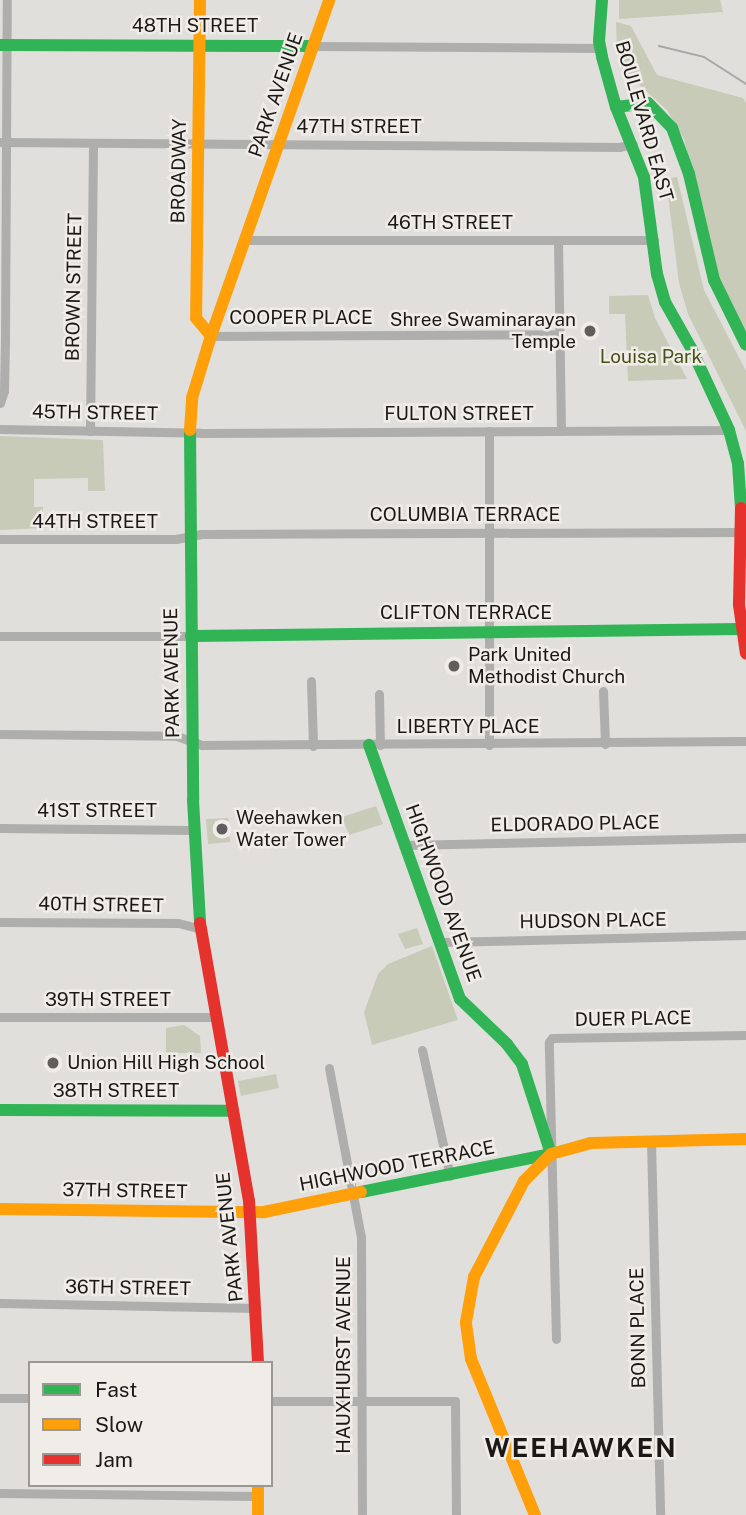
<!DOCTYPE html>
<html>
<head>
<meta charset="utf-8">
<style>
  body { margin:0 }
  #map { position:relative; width:746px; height:1515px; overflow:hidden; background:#e1dfdc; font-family:"Public Sans",sans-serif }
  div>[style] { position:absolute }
  .green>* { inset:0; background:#c7cbb8 }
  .street>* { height:9px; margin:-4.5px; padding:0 4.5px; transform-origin:4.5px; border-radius:4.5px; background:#aeaeac }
  .fast>* { height:12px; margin:-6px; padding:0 6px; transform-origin:6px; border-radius:6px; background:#30b455 }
  .slow>* { height:12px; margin:-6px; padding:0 6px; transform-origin:6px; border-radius:6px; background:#ff9f0a }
  .jam>* { height:12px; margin:-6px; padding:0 6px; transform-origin:6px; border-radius:6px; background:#e5322d }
  .tram>* { height:2px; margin:-1px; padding:0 1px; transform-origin:1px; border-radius:1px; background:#a8a7a5 }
  .dots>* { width:19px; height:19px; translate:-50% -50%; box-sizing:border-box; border:4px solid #f0ece7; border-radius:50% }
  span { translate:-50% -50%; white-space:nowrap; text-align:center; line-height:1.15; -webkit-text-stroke:5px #f0ece7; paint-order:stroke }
  .street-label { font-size:19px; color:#1b1918 }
  .poi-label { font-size:19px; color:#1b1918 }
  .right { translate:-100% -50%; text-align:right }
  .left { translate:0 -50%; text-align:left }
  .park-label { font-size:19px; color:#47521a }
  .district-label { font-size:26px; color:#1b1918; font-weight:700; letter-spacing:2px }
  .legend { position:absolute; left:28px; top:1361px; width:245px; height:126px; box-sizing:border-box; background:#f0ece7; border:2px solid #9b9894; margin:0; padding:9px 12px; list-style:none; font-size:21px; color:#1b1918 }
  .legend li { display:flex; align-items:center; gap:14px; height:35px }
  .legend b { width:35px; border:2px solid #9b9894 }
</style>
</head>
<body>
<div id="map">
  <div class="green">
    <i style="clip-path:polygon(619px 0,720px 0,723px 12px,619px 19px)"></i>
    <i style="clip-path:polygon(616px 22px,631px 26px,657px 75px,743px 98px,746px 103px,746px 333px,723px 291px,713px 259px,684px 139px,667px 110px,622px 69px,626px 64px,617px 52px)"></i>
    <i style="clip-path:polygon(677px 177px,704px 290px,746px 371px,746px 431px,688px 314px,679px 283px,666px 179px)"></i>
    <i style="clip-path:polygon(648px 295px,655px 318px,687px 379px,628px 381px,625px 314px,609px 314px,609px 296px)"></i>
    <i style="clip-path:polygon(0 436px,103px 440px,105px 491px,88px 491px,88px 478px,34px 479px,34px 507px,43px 507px,42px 528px,0 530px)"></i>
    <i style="clip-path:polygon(376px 806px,383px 824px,349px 835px,342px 817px)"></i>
    <i style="clip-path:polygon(228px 818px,229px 821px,215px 821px,216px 837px,230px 837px,230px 842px,208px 844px,206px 819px)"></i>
    <i style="clip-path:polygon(417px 928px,423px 944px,405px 949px,398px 934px)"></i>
    <i style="clip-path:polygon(432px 946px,458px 1020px,372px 1045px,364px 1012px,378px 974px,388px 964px)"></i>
    <i style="clip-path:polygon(184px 1025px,200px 1036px,201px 1053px,166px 1053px,166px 1028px)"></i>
    <i style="clip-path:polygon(276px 1074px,279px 1088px,241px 1096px,238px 1081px)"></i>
  </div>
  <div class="street">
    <i style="left:313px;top:46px;width:287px;rotate:0.4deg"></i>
    <i style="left:0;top:142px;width:619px;rotate:0.46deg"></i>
    <i style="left:619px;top:147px;width:14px;rotate:-12deg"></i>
    <i style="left:246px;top:240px;width:408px"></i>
    <i style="left:558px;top:240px;width:191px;rotate:89.1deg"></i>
    <i style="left:211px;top:336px;width:347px;rotate:-0.3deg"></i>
    <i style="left:0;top:403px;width:13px;rotate:-72deg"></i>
    <i style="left:4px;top:391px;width:50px;rotate:-88.9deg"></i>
    <i style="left:5px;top:341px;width:341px;rotate:-89.7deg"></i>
    <i style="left:0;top:429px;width:201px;rotate:1.1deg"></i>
    <i style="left:201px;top:433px;width:528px;rotate:-0.33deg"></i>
    <i style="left:90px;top:431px;width:288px;rotate:-89.4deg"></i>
    <i style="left:489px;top:431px;width:314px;rotate:90deg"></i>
    <i style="left:0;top:539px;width:176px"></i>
    <i style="left:176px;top:539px;width:25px;rotate:-11deg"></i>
    <i style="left:201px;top:534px;width:540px;rotate:-0.21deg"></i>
    <i style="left:0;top:636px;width:191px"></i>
    <i style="left:311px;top:681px;width:65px;rotate:88.2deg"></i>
    <i style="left:603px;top:691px;width:53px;rotate:87.8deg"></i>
    <i style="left:379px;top:694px;width:51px;rotate:88.9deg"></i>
    <i style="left:0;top:734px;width:177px;rotate:0.6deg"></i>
    <i style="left:177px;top:736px;width:27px;rotate:20deg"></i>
    <i style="left:202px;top:745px;width:544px;rotate:-0.42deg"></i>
    <i style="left:0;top:828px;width:194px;rotate:0.6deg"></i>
    <i style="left:405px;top:845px;width:341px;rotate:-1.2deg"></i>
    <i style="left:0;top:922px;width:178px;rotate:0.3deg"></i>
    <i style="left:178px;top:923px;width:25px;rotate:14deg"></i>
    <i style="left:440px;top:942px;width:306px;rotate:-1.3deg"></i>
    <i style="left:0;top:1017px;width:215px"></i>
    <i style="left:422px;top:1050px;width:129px;rotate:77.5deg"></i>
    <i style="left:329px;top:1068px;width:172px;rotate:79.3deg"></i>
    <i style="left:361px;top:1237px;width:278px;rotate:89.8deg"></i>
    <i style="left:651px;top:1141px;width:374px;rotate:88.6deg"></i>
    <i style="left:0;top:1303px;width:256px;rotate:1.1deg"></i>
    <i style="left:556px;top:1339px;width:297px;rotate:-91.4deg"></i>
    <i style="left:549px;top:1042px;width:5px;rotate:-53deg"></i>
    <i style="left:552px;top:1038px;width:194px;rotate:-0.9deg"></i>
    <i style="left:0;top:1398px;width:30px"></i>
    <i style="left:271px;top:1401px;width:184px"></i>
    <i style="left:455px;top:1401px;width:114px;rotate:89.5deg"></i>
    <i style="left:0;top:1493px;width:258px;rotate:0.7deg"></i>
  </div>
  <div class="fast">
    <i style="left:602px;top:0;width:41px;rotate:94.2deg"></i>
    <i style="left:599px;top:41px;width:16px;rotate:79deg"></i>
    <i style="left:602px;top:57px;width:52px;rotate:74.4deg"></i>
    <i style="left:616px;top:107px;width:75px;rotate:68.2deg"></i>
    <i style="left:644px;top:177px;width:98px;rotate:82.4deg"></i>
    <i style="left:657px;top:274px;width:29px;rotate:74deg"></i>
    <i style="left:665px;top:302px;width:53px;rotate:60.5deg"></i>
    <i style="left:691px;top:348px;width:90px;rotate:65.1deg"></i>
    <i style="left:729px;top:430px;width:35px;rotate:75deg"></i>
    <i style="left:738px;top:464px;width:44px;rotate:86.1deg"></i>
    <i style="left:0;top:45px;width:313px;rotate:0.2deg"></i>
    <i style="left:616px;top:107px;width:32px;rotate:-7deg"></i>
    <i style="left:648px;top:103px;width:35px;rotate:46deg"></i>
    <i style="left:672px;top:128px;width:49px;rotate:69.7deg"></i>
    <i style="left:689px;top:174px;width:109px;rotate:76.7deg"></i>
    <i style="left:714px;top:280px;width:72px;rotate:63.8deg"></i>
    <i style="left:190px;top:430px;width:370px;rotate:89.5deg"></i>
    <i style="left:193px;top:800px;width:123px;rotate:86.7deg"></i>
    <i style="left:191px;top:636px;width:550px;rotate:-0.73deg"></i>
    <i style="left:0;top:1110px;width:231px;rotate:0.2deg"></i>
    <i style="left:361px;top:1192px;width:194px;rotate:-11.3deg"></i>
    <i style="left:551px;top:1154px;width:95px;rotate:-107.9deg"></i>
    <i style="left:522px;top:1064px;width:25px;rotate:-127deg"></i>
    <i style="left:507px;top:1044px;width:65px;rotate:-136.2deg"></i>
    <i style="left:460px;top:999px;width:270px;rotate:-109.7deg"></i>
  </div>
  <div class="slow">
    <i style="left:200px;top:0;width:318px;rotate:90.7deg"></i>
    <i style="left:196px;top:318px;width:23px;rotate:50deg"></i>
    <i style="left:190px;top:430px;width:32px;rotate:-86deg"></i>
    <i style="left:192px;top:398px;width:65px;rotate:-73deg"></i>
    <i style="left:211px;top:336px;width:356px;rotate:-70.6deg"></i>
    <i style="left:0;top:1209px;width:264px;rotate:0.7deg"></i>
    <i style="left:264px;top:1212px;width:99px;rotate:-11.7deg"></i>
    <i style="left:258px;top:1485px;width:30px;rotate:90deg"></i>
    <i style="left:535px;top:1515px;width:169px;rotate:-112.3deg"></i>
    <i style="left:471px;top:1359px;width:37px;rotate:-98deg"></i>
    <i style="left:466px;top:1322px;width:46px;rotate:-79.9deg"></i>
    <i style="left:474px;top:1277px;width:108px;rotate:-62.5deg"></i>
    <i style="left:524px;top:1181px;width:38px;rotate:-45deg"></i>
    <i style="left:551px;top:1154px;width:41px;rotate:-15.4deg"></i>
    <i style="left:591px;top:1143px;width:155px;rotate:-1.5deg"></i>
  </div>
  <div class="jam">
    <i style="left:741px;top:508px;width:97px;rotate:91.2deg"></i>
    <i style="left:739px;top:605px;width:49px;rotate:81.9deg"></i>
    <i style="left:200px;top:923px;width:282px;rotate:80deg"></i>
    <i style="left:249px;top:1201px;width:162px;rotate:86.8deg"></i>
  </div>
  <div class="tram">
    <i style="left:659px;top:46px;width:46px;rotate:13.7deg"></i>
    <i style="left:704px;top:57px;width:50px;rotate:32.7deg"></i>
  </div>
  <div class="dots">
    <i style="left:590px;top:331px;background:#605e5d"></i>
    <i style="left:454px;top:666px;background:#605e5d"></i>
    <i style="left:222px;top:829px;background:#605e5d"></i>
    <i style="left:53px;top:1063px;background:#605e5d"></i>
  </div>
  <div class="street-label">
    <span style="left:195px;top:26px">48TH STREET</span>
    <span style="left:276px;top:95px;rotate:-71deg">PARK AVENUE</span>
    <span style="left:644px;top:121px;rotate:74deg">BOULEVARD EAST</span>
    <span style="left:359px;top:127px">47TH STREET</span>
    <span style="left:179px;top:171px;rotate:-89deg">BROADWAY</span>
    <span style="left:450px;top:223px">46TH STREET</span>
    <span style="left:74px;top:287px;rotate:-89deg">BROWN STREET</span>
    <span style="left:301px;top:318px">COOPER PLACE</span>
    <span style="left:95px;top:413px;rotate:1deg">45TH STREET</span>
    <span style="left:459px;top:414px">FULTON STREET</span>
    <span style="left:465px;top:515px">COLUMBIA TERRACE</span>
    <span style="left:95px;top:522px">44TH STREET</span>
    <span style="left:466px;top:613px">CLIFTON TERRACE</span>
    <span style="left:172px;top:673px;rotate:-91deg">PARK AVENUE</span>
    <span style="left:468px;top:727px">LIBERTY PLACE</span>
    <span style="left:97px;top:811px">41ST STREET</span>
    <span style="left:575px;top:824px;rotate:-1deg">ELDORADO PLACE</span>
    <span style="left:443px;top:893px;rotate:70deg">HIGHWOOD AVENUE</span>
    <span style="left:101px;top:905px;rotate:1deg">40TH STREET</span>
    <span style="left:593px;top:921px;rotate:-1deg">HUDSON PLACE</span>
    <span style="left:108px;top:1000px">39TH STREET</span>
    <span style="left:633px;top:1019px;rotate:-1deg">DUER PLACE</span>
    <span style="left:116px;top:1091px">38TH STREET</span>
    <span style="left:397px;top:1166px;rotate:-11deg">HIGHWOOD TERRACE</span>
    <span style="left:125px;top:1191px;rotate:1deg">37TH STREET</span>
    <span style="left:230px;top:1237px;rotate:-96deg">PARK AVENUE</span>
    <span style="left:128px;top:1288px;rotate:1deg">36TH STREET</span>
    <span style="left:638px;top:1328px;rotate:-91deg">BONN PLACE</span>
    <span style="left:344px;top:1355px;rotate:-90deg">HAUXHURST AVENUE</span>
  </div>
  <div class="poi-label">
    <span class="right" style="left:576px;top:331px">Shree Swaminarayan<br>Temple</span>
    <span class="left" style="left:468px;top:666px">Park United<br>Methodist Church</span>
    <span class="left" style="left:236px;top:829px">Weehawken<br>Water Tower</span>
    <span class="left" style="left:67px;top:1063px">Union Hill High School</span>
  </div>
  <div class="park-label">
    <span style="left:651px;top:357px">Louisa Park</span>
  </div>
  <div class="district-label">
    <span style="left:581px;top:1448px">WEEHAWKEN</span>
  </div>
  <ul class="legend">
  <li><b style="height:9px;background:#30b455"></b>Fast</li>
  <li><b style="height:9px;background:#ff9f0a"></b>Slow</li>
  <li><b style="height:9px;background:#e5322d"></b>Jam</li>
  </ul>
</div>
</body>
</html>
